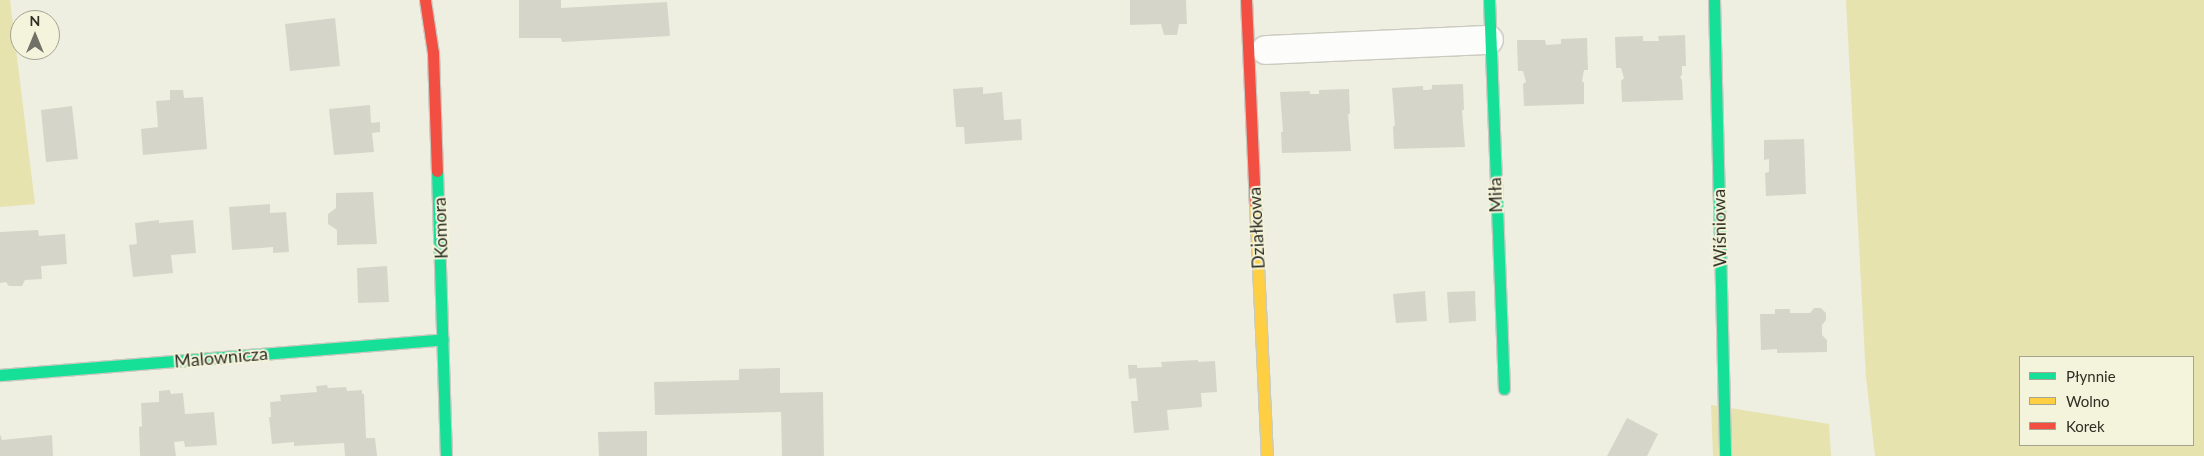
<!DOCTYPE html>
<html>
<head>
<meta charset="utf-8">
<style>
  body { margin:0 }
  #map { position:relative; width:2204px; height:456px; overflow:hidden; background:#eeeee1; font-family:Lato,sans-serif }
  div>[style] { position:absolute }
  .green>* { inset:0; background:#e6e3af }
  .building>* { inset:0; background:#d5d5ca }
  .roads { filter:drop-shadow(1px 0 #cacac0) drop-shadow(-1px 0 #cacac0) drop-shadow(0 1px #cacac0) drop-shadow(0 -1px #cacac0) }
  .street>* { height:28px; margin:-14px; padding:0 14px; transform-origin:14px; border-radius:14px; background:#fcfcfa }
  .fast>* { height:11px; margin:-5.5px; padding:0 5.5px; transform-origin:5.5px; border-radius:5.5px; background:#16e098 }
  .slow>* { height:11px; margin:-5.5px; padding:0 5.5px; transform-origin:5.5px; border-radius:5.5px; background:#ffcf43 }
  .jam>* { height:11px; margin:-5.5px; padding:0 5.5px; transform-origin:5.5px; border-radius:5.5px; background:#f24e42 }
  span { translate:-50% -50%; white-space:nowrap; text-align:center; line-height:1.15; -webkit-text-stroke:4px #f4f3db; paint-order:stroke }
  .street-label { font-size:18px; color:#2e2e25 }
  .legend { position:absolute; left:2019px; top:356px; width:175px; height:90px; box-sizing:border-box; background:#f4f3db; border:1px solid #a5a492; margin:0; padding:6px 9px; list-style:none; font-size:15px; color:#2e2e25 }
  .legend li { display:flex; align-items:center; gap:10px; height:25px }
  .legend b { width:25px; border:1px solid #a5a492 }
  .north { position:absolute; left:10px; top:10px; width:50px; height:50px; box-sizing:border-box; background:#f4f3db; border:1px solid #a5a492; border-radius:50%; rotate:0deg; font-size:14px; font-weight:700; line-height:20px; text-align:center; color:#2e2e25 }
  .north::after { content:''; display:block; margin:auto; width:18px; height:22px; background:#717167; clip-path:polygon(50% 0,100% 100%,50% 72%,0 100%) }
</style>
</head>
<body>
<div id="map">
  <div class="green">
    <i style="clip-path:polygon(0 0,10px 0,35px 204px,0 207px)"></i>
    <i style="clip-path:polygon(evenodd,1846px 0,2204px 0,2204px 456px,1875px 456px,1866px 377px,1846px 0,2193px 357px,2193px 445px,2020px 445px,2020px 357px,2193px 357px)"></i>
    <i style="clip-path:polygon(1711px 405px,1829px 424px,1831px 456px,1713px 456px)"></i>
  </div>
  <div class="building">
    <i style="clip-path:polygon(519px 0,561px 0,561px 8px,667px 2px,670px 36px,562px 42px,561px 38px,519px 38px)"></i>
    <i style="clip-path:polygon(1130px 0,1186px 0,1187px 24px,1179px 24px,1177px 35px,1164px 35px,1161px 24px,1130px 25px)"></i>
    <i style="clip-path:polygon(335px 18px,340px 66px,290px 71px,285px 24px)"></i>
    <i style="clip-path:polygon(1685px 35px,1686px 66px,1682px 66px,1682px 75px,1680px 77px,1682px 80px,1683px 100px,1622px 102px,1621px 81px,1624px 78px,1621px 68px,1616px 68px,1615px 37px,1643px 36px,1643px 41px,1659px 41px,1658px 36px)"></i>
    <i style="clip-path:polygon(1587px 38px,1588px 70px,1584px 70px,1582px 81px,1584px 83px,1584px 104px,1524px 106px,1523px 84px,1526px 82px,1523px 71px,1518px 71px,1517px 40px,1545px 40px,1546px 45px,1561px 44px,1561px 39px)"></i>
    <i style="clip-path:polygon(1463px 84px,1464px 110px,1462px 110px,1465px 147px,1394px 149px,1393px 126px,1395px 126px,1392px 88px,1423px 86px,1423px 90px,1428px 90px,1432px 89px,1432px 85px)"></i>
    <i style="clip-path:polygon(983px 87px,983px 94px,1002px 92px,1004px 120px,1021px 119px,1022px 140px,965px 144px,964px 127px,956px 127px,953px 89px)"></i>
    <i style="clip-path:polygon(1349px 89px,1350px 114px,1348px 114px,1351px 151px,1282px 153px,1281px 132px,1283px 132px,1280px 92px,1310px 91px,1310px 94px,1319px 94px,1319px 90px)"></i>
    <i style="clip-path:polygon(170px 90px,183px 90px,184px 98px,203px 97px,207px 149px,143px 155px,141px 129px,158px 127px,156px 101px,170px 100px)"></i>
    <i style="clip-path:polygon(370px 105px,371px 123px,380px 122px,380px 132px,372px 133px,374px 152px,334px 155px,329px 109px)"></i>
    <i style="clip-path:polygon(72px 106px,78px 159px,46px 162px,41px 110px)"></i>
    <i style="clip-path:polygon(1804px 139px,1806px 194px,1766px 196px,1765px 173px,1769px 172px,1769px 159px,1764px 160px,1764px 140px)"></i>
    <i style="clip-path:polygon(373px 192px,377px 244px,337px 245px,337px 230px,328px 224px,328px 214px,336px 208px,336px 193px)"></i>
    <i style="clip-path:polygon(270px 204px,270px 213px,286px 212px,289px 252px,273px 253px,273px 247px,232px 250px,229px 207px)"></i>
    <i style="clip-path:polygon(159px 220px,159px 223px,193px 220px,196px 253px,171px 255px,173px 273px,133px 277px,129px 245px,137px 244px,135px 223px)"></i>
    <i style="clip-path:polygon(38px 230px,39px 236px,65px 234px,67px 264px,41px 266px,42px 279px,25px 280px,22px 286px,9px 286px,6px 282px,0 283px,0 232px)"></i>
    <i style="clip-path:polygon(387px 266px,389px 302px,358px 303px,357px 268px)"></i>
    <i style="clip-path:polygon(1425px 291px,1427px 321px,1396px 323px,1393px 294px)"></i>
    <i style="clip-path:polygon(1475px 291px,1476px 321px,1449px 323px,1447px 292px)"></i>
    <i style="clip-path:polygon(1814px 308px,1821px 308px,1826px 313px,1826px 320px,1822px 325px,1822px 335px,1827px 340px,1827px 352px,1777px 353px,1777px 349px,1761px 350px,1760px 314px,1775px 314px,1775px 309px,1790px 309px,1790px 313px,1810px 313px)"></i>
    <i style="clip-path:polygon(1198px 360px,1198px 362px,1215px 361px,1217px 392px,1201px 393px,1202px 407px,1167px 410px,1169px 430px,1134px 433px,1131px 401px,1138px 401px,1136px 378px,1129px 379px,1128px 365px,1137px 365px,1137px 368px,1162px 367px,1161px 362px)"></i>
    <i style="clip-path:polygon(780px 368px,780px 393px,823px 392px,824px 456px,782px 456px,781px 412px,655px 415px,654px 382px,739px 380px,739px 369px)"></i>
    <i style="clip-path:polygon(327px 385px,328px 388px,346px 387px,347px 391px,362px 390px,362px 394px,364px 394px,366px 438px,375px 438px,377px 456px,345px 456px,344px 443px,294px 446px,294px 442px,272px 444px,269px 417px,271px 417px,270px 402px,281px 401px,280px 395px,317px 392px,316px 386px)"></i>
    <i style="clip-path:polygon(170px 390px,171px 394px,183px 393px,185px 414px,214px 412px,217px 445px,185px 447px,184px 441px,174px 442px,176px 456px,140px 456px,139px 427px,142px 426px,141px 403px,159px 402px,159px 391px)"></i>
    <i style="clip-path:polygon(1627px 418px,1658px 434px,1647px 456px,1607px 456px)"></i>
    <i style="clip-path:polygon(647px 431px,647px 456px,599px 456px,598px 432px)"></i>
    <i style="clip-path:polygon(0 434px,2px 440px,52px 435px,53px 456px,0 456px)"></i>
  </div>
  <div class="roads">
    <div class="street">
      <i style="left:1266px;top:50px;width:223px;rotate:-2.6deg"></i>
    </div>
    <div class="fast">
      <i style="left:1489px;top:0;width:389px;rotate:87.8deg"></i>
      <i style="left:1714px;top:0;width:456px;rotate:88.6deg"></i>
      <i style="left:437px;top:171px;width:285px;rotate:88.2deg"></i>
      <i style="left:0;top:375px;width:444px;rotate:-4.6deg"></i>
    </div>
    <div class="slow">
      <i style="left:1255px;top:203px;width:253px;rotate:87.3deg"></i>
    </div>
    <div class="jam">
      <i style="left:425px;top:0;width:54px;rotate:81.4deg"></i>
      <i style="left:433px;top:53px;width:118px;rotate:88.1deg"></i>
      <i style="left:1246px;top:0;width:203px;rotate:87.5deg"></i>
    </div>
  </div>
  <div class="street-label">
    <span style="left:1495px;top:195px;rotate:-92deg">Miła</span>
    <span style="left:440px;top:228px;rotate:-92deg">Komora</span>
    <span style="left:1256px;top:228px;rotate:-93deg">Działkowa</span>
    <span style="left:1719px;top:228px;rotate:-91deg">Wiśniowa</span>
    <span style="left:221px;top:357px;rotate:-5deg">Malownicza</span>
  </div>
  <ul class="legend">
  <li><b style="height:6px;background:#16e098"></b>Płynnie</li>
  <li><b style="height:6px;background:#ffcf43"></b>Wolno</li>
  <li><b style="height:6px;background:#f24e42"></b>Korek</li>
  </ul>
  <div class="north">N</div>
</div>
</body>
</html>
